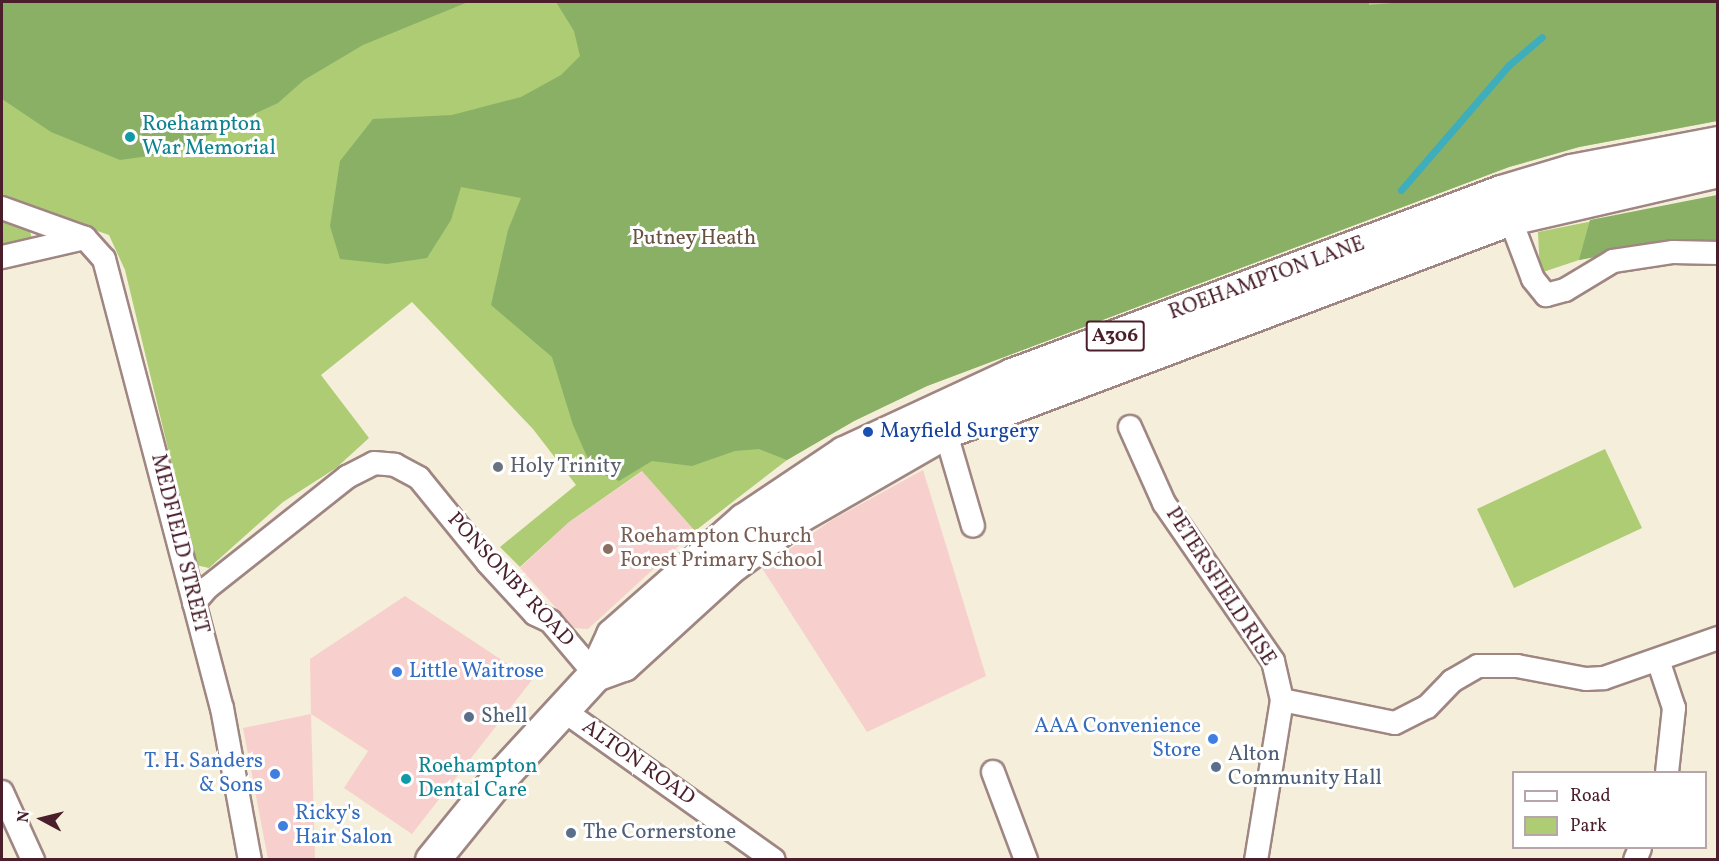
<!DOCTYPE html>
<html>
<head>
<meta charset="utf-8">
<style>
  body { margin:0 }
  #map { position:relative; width:1719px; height:861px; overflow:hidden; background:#f4eeda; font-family:Vollkorn,serif }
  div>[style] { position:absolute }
  .built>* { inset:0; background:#f7d0cd }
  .green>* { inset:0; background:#adcc74 }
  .forest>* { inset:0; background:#8ab066 }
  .stream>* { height:7px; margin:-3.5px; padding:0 3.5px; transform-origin:3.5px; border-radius:3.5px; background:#3eadbc }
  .roads { filter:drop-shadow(2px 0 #9f8682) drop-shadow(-2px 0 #9f8682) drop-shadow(0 2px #9f8682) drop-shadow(0 -2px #9f8682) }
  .minor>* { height:22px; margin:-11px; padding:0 11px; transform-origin:11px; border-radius:11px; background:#fff }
  .highway>* { height:33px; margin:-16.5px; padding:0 16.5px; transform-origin:16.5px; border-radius:16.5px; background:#fff }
  .dots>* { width:16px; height:16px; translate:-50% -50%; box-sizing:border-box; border:3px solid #fff; border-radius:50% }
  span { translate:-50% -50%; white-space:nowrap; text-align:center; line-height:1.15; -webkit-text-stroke:6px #fff; paint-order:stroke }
  .shield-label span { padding:2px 4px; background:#fff; border:2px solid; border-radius:4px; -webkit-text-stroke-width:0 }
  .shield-label { font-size:20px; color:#4a1f2b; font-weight:700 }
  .culture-label { font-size:21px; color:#0d838f }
  .left { translate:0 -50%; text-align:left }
  .park-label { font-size:21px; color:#685341 }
  .street-label { font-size:21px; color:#4a1f2b }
  .transit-label { font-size:21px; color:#164399 }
  .worship-label { font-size:21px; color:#5b616d }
  .education-label { font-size:21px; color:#785e54 }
  .shop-label { font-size:21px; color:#366cbe }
  .right { translate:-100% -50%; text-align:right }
  .service-label { font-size:21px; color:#4e5e75 }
  .frame { position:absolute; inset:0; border:3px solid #4a1f2b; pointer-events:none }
  .legend { position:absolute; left:1512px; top:771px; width:195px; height:78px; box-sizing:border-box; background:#fff; border:2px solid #b7a5aa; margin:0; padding:8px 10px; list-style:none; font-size:18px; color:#4a1f2b }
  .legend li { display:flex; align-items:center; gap:12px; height:30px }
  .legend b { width:30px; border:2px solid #b7a5aa }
  .north { position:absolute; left:12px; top:789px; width:60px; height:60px; -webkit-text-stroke:4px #fff; paint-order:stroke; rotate:277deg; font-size:16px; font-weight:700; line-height:24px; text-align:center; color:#4a1f2b }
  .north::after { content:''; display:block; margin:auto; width:21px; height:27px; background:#4a1f2b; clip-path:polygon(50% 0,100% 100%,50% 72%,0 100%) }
</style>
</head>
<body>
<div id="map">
  <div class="built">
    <i style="clip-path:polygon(923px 470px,986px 676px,867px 732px,762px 568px,832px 520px)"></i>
    <i style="clip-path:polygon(643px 471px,695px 531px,588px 629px,574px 628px,520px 568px,569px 522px)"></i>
    <i style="clip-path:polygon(405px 596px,532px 680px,412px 834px,344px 788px,368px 751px,311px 714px,315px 859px,268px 859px,243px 728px,311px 714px,310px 659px)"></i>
  </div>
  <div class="green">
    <i style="clip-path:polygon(2px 2px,1717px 2px,1717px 121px,1579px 147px,1509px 167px,927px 386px,854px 421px,787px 460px,695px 531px,642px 471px,569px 522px,520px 567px,500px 547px,576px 485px,533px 429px,412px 302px,321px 375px,369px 438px,336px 468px,283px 502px,209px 568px,196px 565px,125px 270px,109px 235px,2px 198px)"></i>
    <i style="clip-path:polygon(1648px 210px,1667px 243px,1579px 260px,1540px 273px,1538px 232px)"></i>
    <i style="clip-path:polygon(2px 218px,29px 229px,32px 238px,2px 249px)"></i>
    <i style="clip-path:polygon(1605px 449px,1642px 528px,1514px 588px,1477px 509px)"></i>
  </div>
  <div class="forest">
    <i style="clip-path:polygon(2px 2px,468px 2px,363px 45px,304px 80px,278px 103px,170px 153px,120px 160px,51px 132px,2px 99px)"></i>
    <i style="clip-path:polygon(556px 2px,1369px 2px,1369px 5px,1404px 2px,1717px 2px,1717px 121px,1579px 147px,1509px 167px,927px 386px,854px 421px,787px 460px,759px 449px,735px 451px,692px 466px,652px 461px,619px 481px,593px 470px,573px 425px,552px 357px,491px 305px,508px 230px,521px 198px,461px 187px,451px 220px,427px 258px,387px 264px,340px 259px,330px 226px,340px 161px,373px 119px,452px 115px,521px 97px,561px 75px,580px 56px,574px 31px)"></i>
    <i style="clip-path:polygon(1717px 195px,1717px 242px,1667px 243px,1579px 260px,1590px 220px)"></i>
  </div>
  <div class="stream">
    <i style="left:1401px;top:190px;width:165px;rotate:-49.2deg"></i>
    <i style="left:1509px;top:65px;width:43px;rotate:-40.3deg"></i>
  </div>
  <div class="roads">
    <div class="minor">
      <i style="left:1505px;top:205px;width:79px;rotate:69.3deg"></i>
      <i style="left:1533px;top:279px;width:21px;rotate:51deg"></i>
      <i style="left:1546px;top:295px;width:20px;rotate:-15deg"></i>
      <i style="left:1565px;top:290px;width:56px;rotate:-31.1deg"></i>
      <i style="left:1613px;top:261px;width:61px;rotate:-8.5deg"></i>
      <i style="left:1673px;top:252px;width:45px;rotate:1.3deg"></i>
      <i style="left:2px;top:208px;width:88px;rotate:19.9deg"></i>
      <i style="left:85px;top:238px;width:28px;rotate:48deg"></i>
      <i style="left:104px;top:259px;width:464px;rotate:75.3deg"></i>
      <i style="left:222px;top:708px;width:155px;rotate:79.6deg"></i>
      <i style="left:2px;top:257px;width:85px;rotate:-12.9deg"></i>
      <i style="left:942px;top:420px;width:110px;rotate:73.7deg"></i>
      <i style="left:1130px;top:427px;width:83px;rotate:65.9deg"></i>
      <i style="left:1164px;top:503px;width:192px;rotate:55.4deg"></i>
      <i style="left:1273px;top:661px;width:40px;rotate:77deg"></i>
      <i style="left:1282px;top:700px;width:162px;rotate:99.2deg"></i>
      <i style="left:194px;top:603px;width:20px;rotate:-49deg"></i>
      <i style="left:207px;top:588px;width:179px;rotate:-38.4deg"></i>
      <i style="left:347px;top:477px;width:30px;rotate:-27deg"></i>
      <i style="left:374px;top:463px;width:21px;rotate:5deg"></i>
      <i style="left:395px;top:465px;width:27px;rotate:28deg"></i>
      <i style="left:419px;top:478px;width:109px;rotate:50.9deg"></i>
      <i style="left:488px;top:563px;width:69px;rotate:47.3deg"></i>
      <i style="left:535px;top:614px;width:17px;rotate:25deg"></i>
      <i style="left:550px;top:621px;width:70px;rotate:49.7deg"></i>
      <i style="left:1658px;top:660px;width:51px;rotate:71.6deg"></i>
      <i style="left:1674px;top:708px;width:64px;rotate:96.2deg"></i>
      <i style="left:1282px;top:700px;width:115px;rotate:11.5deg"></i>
      <i style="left:1395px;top:723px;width:36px;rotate:-27deg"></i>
      <i style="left:1427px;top:707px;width:36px;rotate:-46deg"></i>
      <i style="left:1452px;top:681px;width:30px;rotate:-30deg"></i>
      <i style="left:1478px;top:666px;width:39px"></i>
      <i style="left:1517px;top:666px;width:70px;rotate:10.7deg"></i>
      <i style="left:1586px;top:679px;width:18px;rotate:-3deg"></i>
      <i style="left:1604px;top:678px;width:121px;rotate:-19.3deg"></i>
      <i style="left:560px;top:708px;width:262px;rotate:35.4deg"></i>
      <i style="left:993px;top:772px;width:94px;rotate:69.4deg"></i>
      <i style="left:2px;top:792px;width:75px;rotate:65.5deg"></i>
      <i style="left:1635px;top:860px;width:13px;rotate:-67deg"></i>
    </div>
    <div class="highway">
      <i style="left:595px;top:674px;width:30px;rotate:-20deg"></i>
      <i style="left:623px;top:664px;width:142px;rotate:-42.4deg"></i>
      <i style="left:728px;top:568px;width:87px;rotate:-36.6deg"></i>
      <i style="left:798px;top:516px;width:171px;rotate:-29.9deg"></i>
      <i style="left:946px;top:431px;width:603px;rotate:-20.69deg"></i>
      <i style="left:1510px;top:218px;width:213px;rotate:-13deg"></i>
      <i style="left:432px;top:860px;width:97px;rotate:-50.9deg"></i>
      <i style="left:493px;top:785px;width:151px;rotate:-47.4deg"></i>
      <i style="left:595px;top:674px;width:43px;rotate:-65.2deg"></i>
      <i style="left:613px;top:635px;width:174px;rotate:-41.3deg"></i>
      <i style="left:744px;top:520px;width:120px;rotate:-33.8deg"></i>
      <i style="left:844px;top:453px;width:185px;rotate:-24.9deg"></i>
      <i style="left:1012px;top:375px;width:522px;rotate:-20.52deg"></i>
      <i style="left:1501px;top:192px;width:73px;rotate:-16.7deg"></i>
      <i style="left:1571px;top:171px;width:150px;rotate:-10.8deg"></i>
    </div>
  </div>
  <div class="dots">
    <i style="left:130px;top:137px;background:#0f9aa8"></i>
    <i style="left:868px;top:432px;background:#1a4fb4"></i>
    <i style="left:498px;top:467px;background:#6b7280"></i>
    <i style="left:608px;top:549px;background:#8d6e63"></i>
    <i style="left:397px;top:672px;background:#3f7fe0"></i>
    <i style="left:469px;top:717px;background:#5c6f8a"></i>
    <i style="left:1213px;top:739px;background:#3f7fe0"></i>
    <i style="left:1216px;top:767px;background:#5c6f8a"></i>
    <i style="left:275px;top:774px;background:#3f7fe0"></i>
    <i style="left:406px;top:779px;background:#0f9aa8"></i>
    <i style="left:283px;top:826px;background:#3f7fe0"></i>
    <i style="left:571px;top:833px;background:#5c6f8a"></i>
  </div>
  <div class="shield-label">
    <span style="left:1115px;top:336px">A306</span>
  </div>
  <div class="culture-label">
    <span class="left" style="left:142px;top:137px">Roehampton<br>War Memorial</span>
    <span class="left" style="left:418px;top:779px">Roehampton<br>Dental Care</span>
  </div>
  <div class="park-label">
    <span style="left:694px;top:239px">Putney Heath</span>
  </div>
  <div class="street-label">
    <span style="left:1267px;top:279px;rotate:-20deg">ROEHAMPTON LANE</span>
    <span style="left:179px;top:544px;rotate:76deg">MEDFIELD STREET</span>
    <span style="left:510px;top:580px;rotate:47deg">PONSONBY ROAD</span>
    <span style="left:1220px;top:587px;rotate:57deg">PETERSFIELD RISE</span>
    <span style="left:638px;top:763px;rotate:35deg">ALTON ROAD</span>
  </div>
  <div class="transit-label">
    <span class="left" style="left:880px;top:432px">Mayfield Surgery</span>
  </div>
  <div class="worship-label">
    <span class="left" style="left:510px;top:467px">Holy Trinity</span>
  </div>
  <div class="education-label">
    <span class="left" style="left:620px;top:549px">Roehampton Church<br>Forest Primary School</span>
  </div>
  <div class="shop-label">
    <span class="left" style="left:409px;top:672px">Little Waitrose</span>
    <span class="right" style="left:1201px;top:739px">AAA Convenience<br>Store</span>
    <span class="right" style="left:263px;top:774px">T. H. Sanders<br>&amp; Sons</span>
    <span class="left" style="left:295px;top:826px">Ricky's<br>Hair Salon</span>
  </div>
  <div class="service-label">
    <span class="left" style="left:481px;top:717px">Shell</span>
    <span class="left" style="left:1228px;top:767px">Alton<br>Community Hall</span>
    <span class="left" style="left:583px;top:833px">The Cornerstone</span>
  </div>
  <div class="frame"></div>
  <ul class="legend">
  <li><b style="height:8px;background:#fff"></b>Road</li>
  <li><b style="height:16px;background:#adcc74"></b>Park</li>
  </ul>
  <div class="north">N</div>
</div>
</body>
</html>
